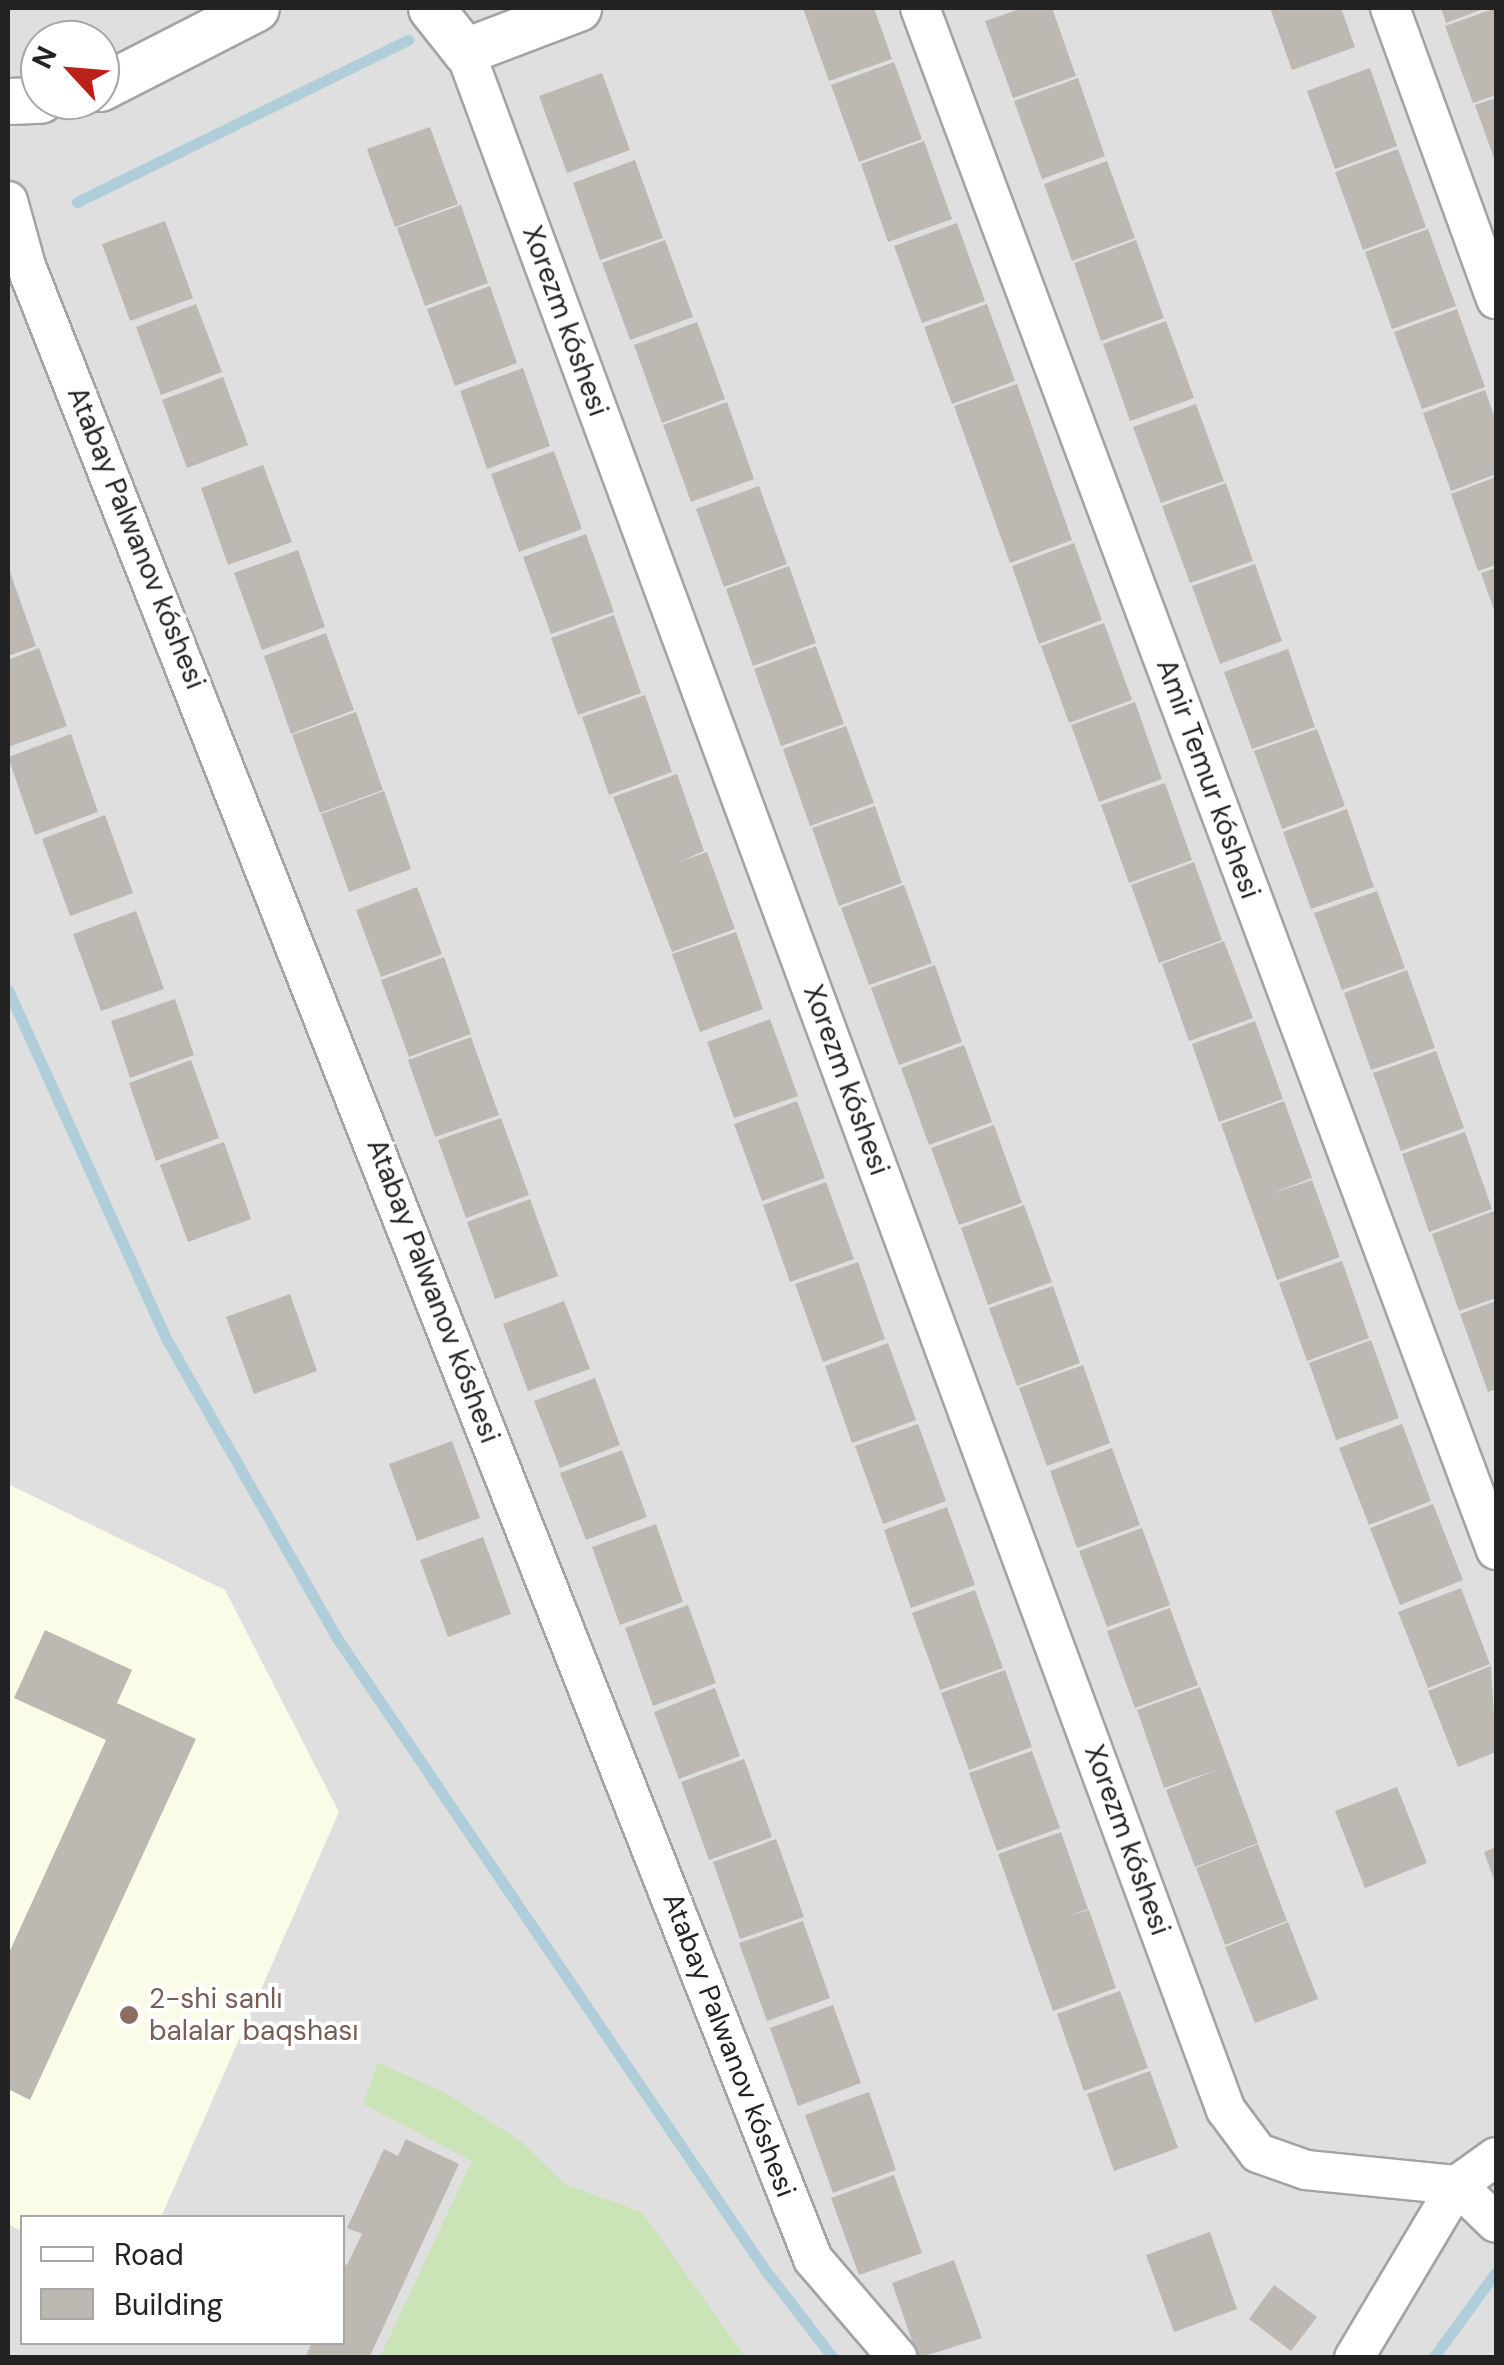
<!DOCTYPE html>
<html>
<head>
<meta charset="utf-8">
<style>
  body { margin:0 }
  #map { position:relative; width:1504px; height:2365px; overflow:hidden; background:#f1efea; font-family:"DM Sans",sans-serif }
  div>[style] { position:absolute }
  .residential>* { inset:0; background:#e0dfdf }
  .education>* { inset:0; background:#fbfce8 }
  .grass>* { inset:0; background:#cbe4b7 }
  .stream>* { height:11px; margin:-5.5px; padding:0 5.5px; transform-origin:5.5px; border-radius:5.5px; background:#b0ced9 }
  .building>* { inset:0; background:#beb8b3 }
  .roads { filter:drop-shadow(2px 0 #a3a3a3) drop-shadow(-2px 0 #a3a3a3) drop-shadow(0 2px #a3a3a3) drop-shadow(0 -2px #a3a3a3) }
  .minor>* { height:38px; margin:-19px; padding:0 19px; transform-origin:19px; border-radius:19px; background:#fff }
  .tertiary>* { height:45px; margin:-22.5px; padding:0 22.5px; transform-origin:22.5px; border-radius:22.5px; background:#fff }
  .dots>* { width:28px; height:28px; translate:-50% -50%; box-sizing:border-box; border:5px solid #fff; border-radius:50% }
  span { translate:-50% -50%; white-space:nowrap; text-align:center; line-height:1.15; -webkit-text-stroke:8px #fff; paint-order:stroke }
  .street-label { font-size:28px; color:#222 }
  .education-label { font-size:28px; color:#785e54 }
  .left { translate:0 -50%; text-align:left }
  .frame { position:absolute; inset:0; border:10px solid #222; pointer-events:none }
  .legend { position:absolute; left:20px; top:2215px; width:325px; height:130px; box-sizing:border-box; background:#fff; border:2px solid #a7a7a7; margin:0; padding:12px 18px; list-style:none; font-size:30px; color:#222 }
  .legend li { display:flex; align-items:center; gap:20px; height:50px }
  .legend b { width:50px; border:2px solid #a7a7a7 }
  .north { position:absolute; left:20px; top:20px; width:100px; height:100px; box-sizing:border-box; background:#fff; border:2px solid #a7a7a7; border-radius:50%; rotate:296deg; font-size:28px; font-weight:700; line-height:40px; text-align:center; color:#222 }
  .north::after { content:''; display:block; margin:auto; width:35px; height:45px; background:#bb2019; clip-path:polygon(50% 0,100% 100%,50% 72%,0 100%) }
</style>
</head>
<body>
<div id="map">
  <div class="residential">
    <i style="clip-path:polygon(evenodd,8px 8px,1496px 8px,1496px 2357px,8px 2358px,8px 8px,40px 40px,100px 40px,100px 100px,40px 100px,40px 40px,8px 8px,22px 2218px,342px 2218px,342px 2342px,22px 2342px,22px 2218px)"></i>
  </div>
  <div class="education">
    <i style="clip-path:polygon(8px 1484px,225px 1590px,339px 1812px,161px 2217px,22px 2218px,22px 2231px,8px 2224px)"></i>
  </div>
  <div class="grass">
    <i style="clip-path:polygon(378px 2062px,449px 2095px,522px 2142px,566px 2185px,642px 2212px,745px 2357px,380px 2357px,472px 2161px,363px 2104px)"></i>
  </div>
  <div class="stream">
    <i style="left:77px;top:202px;width:369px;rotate:-26.1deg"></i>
    <i style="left:8px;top:990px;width:384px;rotate:65.6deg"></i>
    <i style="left:167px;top:1340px;width:343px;rotate:60.3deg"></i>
    <i style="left:337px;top:1638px;width:760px;rotate:55.89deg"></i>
    <i style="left:763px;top:2267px;width:115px;rotate:52.4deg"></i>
    <i style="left:1433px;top:2358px;width:107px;rotate:-53.8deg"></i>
  </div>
  <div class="building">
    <i style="clip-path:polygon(803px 8px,874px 8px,892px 59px,829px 81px)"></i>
    <i style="clip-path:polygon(1022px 8px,1052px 8px,1076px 76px,1013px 98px,985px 21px)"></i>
    <i style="clip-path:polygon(1270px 8px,1341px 8px,1355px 47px,1292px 70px)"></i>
    <i style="clip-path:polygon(1441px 8px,1486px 8px,1446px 23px)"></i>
    <i style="clip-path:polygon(1496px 8px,1496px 95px,1473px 103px,1445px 26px)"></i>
    <i style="clip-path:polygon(894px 62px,922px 139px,859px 162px,831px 85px)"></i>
    <i style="clip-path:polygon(1370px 68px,1397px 146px,1335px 169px,1307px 91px)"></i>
    <i style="clip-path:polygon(602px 73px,630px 150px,567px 173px,539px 96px)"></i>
    <i style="clip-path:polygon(1078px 78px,1105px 156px,1042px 179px,1014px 101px)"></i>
    <i style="clip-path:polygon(1496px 98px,1496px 164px,1475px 105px)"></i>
    <i style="clip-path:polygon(430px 127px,458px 204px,395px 227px,367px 149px)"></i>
    <i style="clip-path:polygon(924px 141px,952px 219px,888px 242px,861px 164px)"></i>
    <i style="clip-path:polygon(1398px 149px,1426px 227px,1363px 250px,1335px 172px)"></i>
    <i style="clip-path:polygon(635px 160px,663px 238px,600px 260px,573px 183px)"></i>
    <i style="clip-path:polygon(1107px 161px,1135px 238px,1072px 261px,1044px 184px)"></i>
    <i style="clip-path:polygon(461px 205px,488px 283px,425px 306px,397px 228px)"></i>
    <i style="clip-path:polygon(165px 221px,193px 298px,130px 321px,102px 244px)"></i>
    <i style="clip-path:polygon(957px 223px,985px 301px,922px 323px,894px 246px)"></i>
    <i style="clip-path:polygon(1428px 229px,1456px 306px,1392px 329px,1365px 252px)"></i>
    <i style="clip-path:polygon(665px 240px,693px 317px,630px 340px,602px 263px)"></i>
    <i style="clip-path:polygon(1136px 240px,1164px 318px,1101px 341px,1074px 263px)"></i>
    <i style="clip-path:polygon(490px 286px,517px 363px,455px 386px,427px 309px)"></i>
    <i style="clip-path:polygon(196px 304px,222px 372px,161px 395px,136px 327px)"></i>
    <i style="clip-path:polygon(987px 304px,1015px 381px,952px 404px,924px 327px)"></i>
    <i style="clip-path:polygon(1457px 309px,1485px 387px,1422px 409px,1394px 332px)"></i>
    <i style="clip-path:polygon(1166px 321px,1194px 398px,1130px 421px,1103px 344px)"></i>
    <i style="clip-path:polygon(697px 322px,725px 399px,662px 423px,634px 345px)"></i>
    <i style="clip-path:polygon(523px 368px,550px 446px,487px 469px,460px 391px)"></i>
    <i style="clip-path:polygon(223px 377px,248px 445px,187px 468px,162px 400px)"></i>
    <i style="clip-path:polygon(1017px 384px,1072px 540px,1010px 563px,954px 406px)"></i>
    <i style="clip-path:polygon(1485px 390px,1496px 421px,1496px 474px,1451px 491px,1423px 413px)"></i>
    <i style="clip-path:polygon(727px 402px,754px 479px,691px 502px,663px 425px)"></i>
    <i style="clip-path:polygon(1196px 404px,1224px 481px,1161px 503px,1133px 427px)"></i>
    <i style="clip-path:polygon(554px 451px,582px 529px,519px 552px,491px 474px)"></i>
    <i style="clip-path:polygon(263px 465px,292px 542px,228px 565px,201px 488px)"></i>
    <i style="clip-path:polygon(1496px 477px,1496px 565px,1478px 571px,1451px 494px)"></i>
    <i style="clip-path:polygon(1226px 483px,1253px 561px,1190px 583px,1162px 506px)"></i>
    <i style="clip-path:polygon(759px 486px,787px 564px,724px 587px,696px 509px)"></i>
    <i style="clip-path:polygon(586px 534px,614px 612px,551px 634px,523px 557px)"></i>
    <i style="clip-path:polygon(1074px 543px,1102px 620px,1039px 644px,1012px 566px)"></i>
    <i style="clip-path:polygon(298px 550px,325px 627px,262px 650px,234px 573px)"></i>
    <i style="clip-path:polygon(1255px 564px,1282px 641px,1220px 664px,1192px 586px)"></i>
    <i style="clip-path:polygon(8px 566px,36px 646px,8px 656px)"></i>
    <i style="clip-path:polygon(789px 566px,816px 643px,753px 666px,726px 589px)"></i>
    <i style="clip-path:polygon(1496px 568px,1496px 616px,1481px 573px)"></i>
    <i style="clip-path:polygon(614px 615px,641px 693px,578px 715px,551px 638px)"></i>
    <i style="clip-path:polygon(1104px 623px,1132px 700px,1069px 723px,1041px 646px)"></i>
    <i style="clip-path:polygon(326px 633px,354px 710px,291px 734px,264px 656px)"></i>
    <i style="clip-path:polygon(816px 646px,844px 724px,781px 746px,754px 669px)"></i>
    <i style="clip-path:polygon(39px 648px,67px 726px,8px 747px,8px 660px)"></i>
    <i style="clip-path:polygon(1288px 649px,1315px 727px,1252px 749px,1224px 672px)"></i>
    <i style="clip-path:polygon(645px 695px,672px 772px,609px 795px,582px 717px)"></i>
    <i style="clip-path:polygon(1135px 702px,1162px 779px,1099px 802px,1071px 725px)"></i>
    <i style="clip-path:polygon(356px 712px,383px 790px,320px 813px,292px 735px)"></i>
    <i style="clip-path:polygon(846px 726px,874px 803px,810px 826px,783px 749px)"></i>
    <i style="clip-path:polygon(1317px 729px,1345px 806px,1282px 829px,1254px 751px)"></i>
    <i style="clip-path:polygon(71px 734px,98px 812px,35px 835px,8px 757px)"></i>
    <i style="clip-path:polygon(677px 774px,704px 851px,679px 862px,707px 852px,735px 929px,672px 952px,613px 797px)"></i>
    <i style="clip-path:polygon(1165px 783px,1192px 860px,1129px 883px,1101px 805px)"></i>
    <i style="clip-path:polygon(384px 791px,411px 869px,349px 892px,321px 814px)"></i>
    <i style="clip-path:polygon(875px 806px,902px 883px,839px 906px,812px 828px)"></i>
    <i style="clip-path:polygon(1347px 809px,1374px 887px,1311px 909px,1283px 832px)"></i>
    <i style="clip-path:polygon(105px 815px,133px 893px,70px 916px,42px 839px)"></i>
    <i style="clip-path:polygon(1194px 862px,1222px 940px,1159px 963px,1131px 885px)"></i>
    <i style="clip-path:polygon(904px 885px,932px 963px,869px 985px,841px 908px)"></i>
    <i style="clip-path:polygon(417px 887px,442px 954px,381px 977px,356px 910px)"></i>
    <i style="clip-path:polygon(1377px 891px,1405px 968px,1342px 990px,1314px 913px)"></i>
    <i style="clip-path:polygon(136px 911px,164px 989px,101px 1011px,73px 934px)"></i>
    <i style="clip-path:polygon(736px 932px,763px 1009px,700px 1032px,672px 954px)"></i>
    <i style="clip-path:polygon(1224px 941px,1253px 1018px,1189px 1041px,1162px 964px)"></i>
    <i style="clip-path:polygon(444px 957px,471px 1034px,409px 1057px,381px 980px)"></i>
    <i style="clip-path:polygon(935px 965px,962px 1042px,899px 1065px,871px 988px)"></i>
    <i style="clip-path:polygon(1407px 970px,1435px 1048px,1371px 1070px,1344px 993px)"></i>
    <i style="clip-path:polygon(175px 999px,194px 1055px,130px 1078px,111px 1021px)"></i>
    <i style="clip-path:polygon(770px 1019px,798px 1096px,734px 1118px,707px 1042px)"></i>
    <i style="clip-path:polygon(1255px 1021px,1283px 1099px,1219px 1122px,1192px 1044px)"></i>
    <i style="clip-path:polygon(471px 1037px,499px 1115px,435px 1137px,408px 1060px)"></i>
    <i style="clip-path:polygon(964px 1045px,992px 1122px,929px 1145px,901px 1068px)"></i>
    <i style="clip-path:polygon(1436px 1051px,1464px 1128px,1401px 1151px,1373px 1073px)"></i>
    <i style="clip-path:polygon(191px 1060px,219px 1138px,156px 1161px,129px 1083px)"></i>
    <i style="clip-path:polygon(797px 1101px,825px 1178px,762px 1201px,734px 1124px)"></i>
    <i style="clip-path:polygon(1284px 1101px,1312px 1178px,1270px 1194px,1312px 1180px,1340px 1257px,1277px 1280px,1221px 1124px)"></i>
    <i style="clip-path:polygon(501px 1118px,529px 1195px,466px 1218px,438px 1140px)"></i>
    <i style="clip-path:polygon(994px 1125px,1022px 1203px,959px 1225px,931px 1148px)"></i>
    <i style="clip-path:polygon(1465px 1132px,1492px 1209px,1429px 1232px,1402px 1154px)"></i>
    <i style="clip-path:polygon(224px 1142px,251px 1219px,188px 1242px,160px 1165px)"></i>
    <i style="clip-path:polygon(826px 1182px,854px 1259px,790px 1282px,763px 1205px)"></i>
    <i style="clip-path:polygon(530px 1199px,558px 1276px,495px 1299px,467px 1222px)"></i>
    <i style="clip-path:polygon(1024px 1205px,1052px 1282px,988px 1305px,961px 1228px)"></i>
    <i style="clip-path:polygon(1494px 1211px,1496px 1298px,1459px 1311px,1432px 1234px)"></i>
    <i style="clip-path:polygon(1342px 1261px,1369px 1338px,1307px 1361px,1279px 1283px)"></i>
    <i style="clip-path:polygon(858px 1262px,885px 1339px,823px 1362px,795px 1284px)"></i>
    <i style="clip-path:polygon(1053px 1286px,1080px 1363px,1017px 1386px,989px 1308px)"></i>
    <i style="clip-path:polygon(290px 1294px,317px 1371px,254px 1394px,226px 1317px)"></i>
    <i style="clip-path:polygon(564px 1301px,590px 1369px,528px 1391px,503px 1324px)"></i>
    <i style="clip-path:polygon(1496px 1301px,1496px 1389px,1488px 1392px,1460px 1314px)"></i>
    <i style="clip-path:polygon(1371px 1340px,1399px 1418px,1336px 1440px,1309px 1363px)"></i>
    <i style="clip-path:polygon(888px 1343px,916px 1420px,852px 1443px,825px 1366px)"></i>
    <i style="clip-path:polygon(1083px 1365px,1110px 1443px,1047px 1466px,1019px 1388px)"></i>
    <i style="clip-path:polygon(595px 1378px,620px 1445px,560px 1468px,534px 1401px)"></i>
    <i style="clip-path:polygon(918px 1424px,946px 1501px,883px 1524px,855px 1446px)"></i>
    <i style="clip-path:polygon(1402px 1424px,1431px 1501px,1369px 1525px,1339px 1448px)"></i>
    <i style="clip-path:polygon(452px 1441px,480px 1518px,417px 1541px,389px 1464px)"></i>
    <i style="clip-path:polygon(1112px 1448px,1140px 1525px,1077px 1548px,1050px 1471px)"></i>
    <i style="clip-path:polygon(622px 1450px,647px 1517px,586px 1540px,560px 1473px)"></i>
    <i style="clip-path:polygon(1433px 1504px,1463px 1580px,1400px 1605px,1370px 1528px)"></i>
    <i style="clip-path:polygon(947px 1507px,975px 1585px,911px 1608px,884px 1530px)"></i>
    <i style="clip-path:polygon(656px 1524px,683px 1602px,620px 1625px,592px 1547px)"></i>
    <i style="clip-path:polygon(1142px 1528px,1170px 1605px,1107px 1627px,1079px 1551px)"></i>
    <i style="clip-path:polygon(483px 1537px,511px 1614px,448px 1637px,420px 1560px)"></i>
    <i style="clip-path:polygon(1461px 1588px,1490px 1664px,1428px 1688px,1398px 1612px)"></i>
    <i style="clip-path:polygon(975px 1590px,1003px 1668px,940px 1690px,912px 1613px)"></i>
    <i style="clip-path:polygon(688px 1605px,716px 1683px,653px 1706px,625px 1628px)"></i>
    <i style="clip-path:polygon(1170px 1608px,1198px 1685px,1135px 1708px,1107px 1631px)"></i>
    <i style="clip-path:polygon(45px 1630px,132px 1670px,117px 1703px,196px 1739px,30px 2100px,8px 2089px,8px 1955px,106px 1740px,14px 1698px)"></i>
    <i style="clip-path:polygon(1491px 1666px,1496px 1752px,1458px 1767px,1428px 1691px)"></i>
    <i style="clip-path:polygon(1005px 1670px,1032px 1747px,969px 1770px,941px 1693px)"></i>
    <i style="clip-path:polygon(1200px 1687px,1258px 1843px,1195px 1867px,1166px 1790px,1219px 1769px,1164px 1788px,1137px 1710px)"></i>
    <i style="clip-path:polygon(715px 1688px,740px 1756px,679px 1779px,654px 1712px)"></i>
    <i style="clip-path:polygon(1032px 1751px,1060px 1828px,997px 1851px,969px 1773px)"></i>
    <i style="clip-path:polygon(744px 1759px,772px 1837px,709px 1860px,681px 1782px)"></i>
    <i style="clip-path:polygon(1397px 1787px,1427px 1863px,1365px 1888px,1335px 1811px)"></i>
    <i style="clip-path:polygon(1061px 1832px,1088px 1909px,1069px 1916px,1089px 1910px,1116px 1988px,1053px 2011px,998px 1854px)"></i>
    <i style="clip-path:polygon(776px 1839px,804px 1917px,740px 1939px,713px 1862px)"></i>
    <i style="clip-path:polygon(1258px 1844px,1287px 1921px,1225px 1945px,1196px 1868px)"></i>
    <i style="clip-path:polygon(1496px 1847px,1496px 1885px,1484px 1852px)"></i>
    <i style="clip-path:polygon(803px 1921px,830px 1998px,767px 2021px,739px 1943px)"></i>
    <i style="clip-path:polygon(1288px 1922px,1318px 1999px,1255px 2023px,1225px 1947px)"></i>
    <i style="clip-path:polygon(1120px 1991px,1148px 2068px,1084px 2091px,1057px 2014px)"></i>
    <i style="clip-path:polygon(833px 2005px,861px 2083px,798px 2106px,770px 2028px)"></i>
    <i style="clip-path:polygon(1150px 2071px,1178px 2148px,1114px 2171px,1087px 2094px)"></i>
    <i style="clip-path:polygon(869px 2092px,896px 2170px,833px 2193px,805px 2115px)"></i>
    <i style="clip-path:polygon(406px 2139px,459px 2164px,369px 2358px,305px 2358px,312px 2342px,342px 2342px,342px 2263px,347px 2265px,362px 2234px,347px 2228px,384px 2149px,398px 2156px)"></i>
    <i style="clip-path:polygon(894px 2175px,922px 2253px,859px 2275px,831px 2198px)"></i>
    <i style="clip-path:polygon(1210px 2232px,1237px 2309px,1174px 2332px,1146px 2255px)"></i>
    <i style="clip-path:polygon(954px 2260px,982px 2338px,918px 2358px,892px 2283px)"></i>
    <i style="clip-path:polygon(1274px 2285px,1317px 2317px,1291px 2351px,1249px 2319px)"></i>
  </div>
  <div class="roads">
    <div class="minor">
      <i style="left:920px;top:8px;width:1646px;rotate:69.52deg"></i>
      <i style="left:1390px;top:8px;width:310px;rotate:70deg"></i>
      <i style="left:465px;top:51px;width:2195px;rotate:69.72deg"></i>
      <i style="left:1226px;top:2110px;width:54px;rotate:53.3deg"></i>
      <i style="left:1258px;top:2153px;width:51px;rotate:19.5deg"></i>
      <i style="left:1306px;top:2170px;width:152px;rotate:5.7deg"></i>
      <i style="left:1457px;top:2185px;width:48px;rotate:-35.7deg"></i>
      <i style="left:8px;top:201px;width:67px;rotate:74.5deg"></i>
      <i style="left:26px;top:266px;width:2143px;rotate:68.45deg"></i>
      <i style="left:813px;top:2259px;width:130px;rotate:49.4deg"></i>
      <i style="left:1354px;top:2358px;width:201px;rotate:-59.2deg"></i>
      <i style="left:1457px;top:2185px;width:54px;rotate:44.3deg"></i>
    </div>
    <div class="tertiary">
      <i style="left:431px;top:8px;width:55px;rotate:51.7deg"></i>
      <i style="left:465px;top:51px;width:121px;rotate:-20.8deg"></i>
      <i style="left:100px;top:88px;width:175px;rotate:-27.1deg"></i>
      <i style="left:8px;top:101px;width:32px;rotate:-2deg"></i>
    </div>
  </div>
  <div class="dots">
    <i style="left:129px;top:2015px;background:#8d6e63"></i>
  </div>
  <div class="street-label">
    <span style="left:565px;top:321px;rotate:70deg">Xorezm kóshesi</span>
    <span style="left:136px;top:538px;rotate:68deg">Atabay Palwanov kóshesi</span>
    <span style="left:1208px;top:779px;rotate:70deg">Amir Temur kóshesi</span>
    <span style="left:846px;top:1080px;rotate:70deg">Xorezm kóshesi</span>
    <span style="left:433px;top:1291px;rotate:69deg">Atabay Palwanov kóshesi</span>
    <span style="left:1127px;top:1840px;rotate:70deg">Xorezm kóshesi</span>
    <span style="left:729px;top:2045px;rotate:69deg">Atabay Palwanov kóshesi</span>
  </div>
  <div class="education-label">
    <span class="left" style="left:149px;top:2015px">2-shi sanlı<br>balalar baqshası</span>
  </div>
  <div class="frame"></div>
  <ul class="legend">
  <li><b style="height:12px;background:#fff"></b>Road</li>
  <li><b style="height:28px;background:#beb8b3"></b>Building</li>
  </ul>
  <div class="north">N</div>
</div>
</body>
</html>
